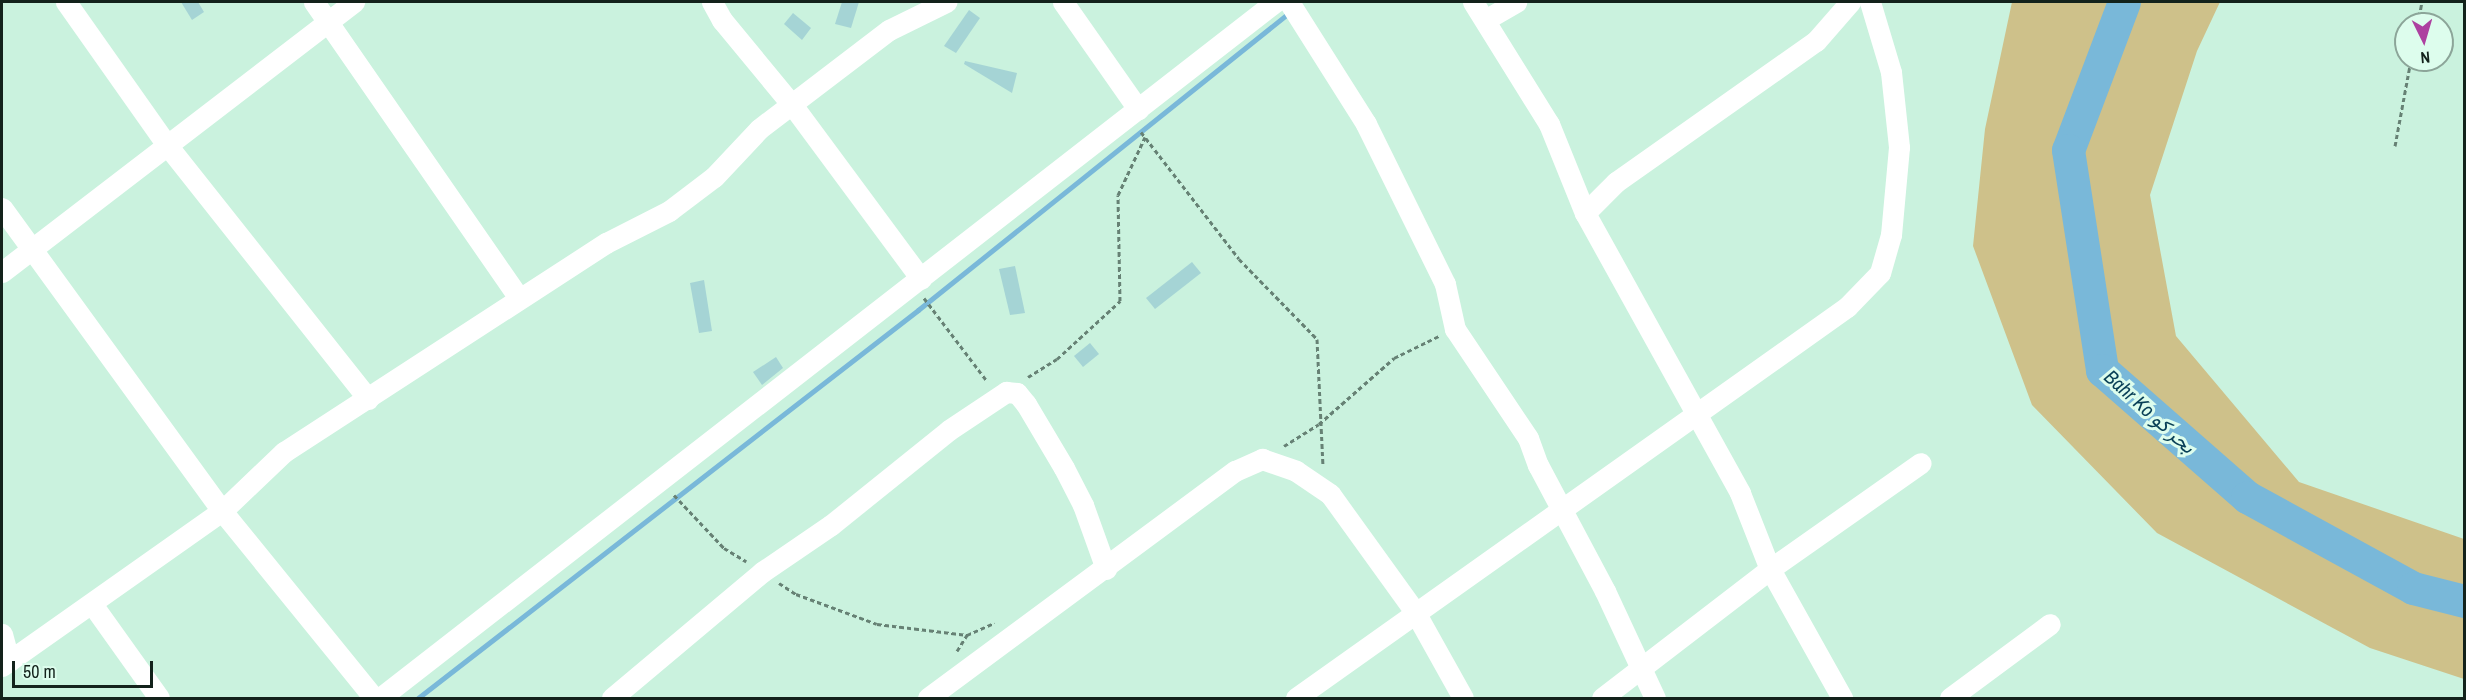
<!DOCTYPE html>
<html>
<head>
<meta charset="utf-8">
<style>
  body { margin:0 }
  #map { position:relative; width:2466px; height:700px; overflow:hidden; background:#caf2de; font-family:"Archivo Narrow",Vazirmatn,sans-serif }
  div>[style] { position:absolute }
  .green>* { inset:0; background:#cec18a }
  .stream>* { height:5px; margin:-2.5px; padding:0 2.5px; transform-origin:2.5px; border-radius:2.5px; background:#79b8d9 }
  .river>* { height:33px; margin:-16.5px; padding:0 16.5px; transform-origin:16.5px; border-radius:16.5px; background:#79b8d9 }
  .building>* { inset:0; background:#a5d4d5 }
  .path>* { height:3px; margin-top:-1.5px; transform-origin:0; background:repeating-linear-gradient(90deg,#668174 0 4.5px,transparent 0 7.5px) }
  .minor>* { height:21px; margin:-10.5px; padding:0 10.5px; transform-origin:10.5px; border-radius:10.5px; background:#fff }
  span { translate:-50% -50%; white-space:nowrap; text-align:center; line-height:1.15; -webkit-text-stroke:6px #ddfded; paint-order:stroke }
  .water-label { font-size:20px; color:#083f56; font-style:italic }
  .frame { position:absolute; inset:0; border:3px solid #13221b; pointer-events:none }
  .north { position:absolute; left:2394px; top:12px; width:60px; height:60px; box-sizing:border-box; background:#ddfded; border:2px solid #8ca599; border-radius:50%; rotate:175deg; font-size:16px; font-weight:700; line-height:24px; text-align:center; color:#13221b }
  .north::after { content:''; display:block; margin:auto; width:21px; height:27px; background:#ad40a0; clip-path:polygon(50% 0,100% 100%,50% 72%,0 100%) }
  .scale { position:absolute; left:12px; top:661px; width:141px; height:27px; box-sizing:border-box; border:3px solid #13221b; border-top:0; padding-left:8px; font-size:18px; line-height:21px; white-space:nowrap; color:#13221b; -webkit-text-stroke:4px #ddfded; paint-order:stroke }
</style>
</head>
<body>
<div id="map">
  <div class="green">
    <i style="clip-path:polygon(2012px 2px,2220px 2px,2197px 51px,2150px 195px,2176px 336px,2299px 482px,2464px 539px,2464px 679px,2370px 648px,2157px 533px,2032px 405px,1973px 246px,1985px 129px)"></i>
  </div>
  <div class="stream">
    <i style="left:418px;top:698px;width:633px;rotate:-37.81deg"></i>
    <i style="left:918px;top:310px;width:478px;rotate:-38.7deg"></i>
  </div>
  <div class="river">
    <i style="left:2124px;top:2px;width:158px;rotate:110.7deg"></i>
    <i style="left:2068px;top:150px;width:223px;rotate:81.2deg"></i>
    <i style="left:2102px;top:370px;width:193px;rotate:41.2deg"></i>
    <i style="left:2247px;top:497px;width:189px;rotate:28.7deg"></i>
    <i style="left:2413px;top:588px;width:53px;rotate:14.3deg"></i>
  </div>
  <div class="building">
    <i style="clip-path:polygon(181px 2px,198px 2px,204px 12px,192px 20px)"></i>
    <i style="clip-path:polygon(842px 2px,859px 2px,851px 28px,835px 24px)"></i>
    <i style="clip-path:polygon(969px 10px,980px 18px,956px 53px,944px 46px)"></i>
    <i style="clip-path:polygon(793px 13px,811px 28px,802px 40px,784px 24px)"></i>
    <i style="clip-path:polygon(965px 61px,1017px 73px,1012px 93px,964px 64px)"></i>
    <i style="clip-path:polygon(1192px 262px,1201px 273px,1155px 309px,1146px 298px)"></i>
    <i style="clip-path:polygon(1015px 266px,1025px 313px,1010px 315px,999px 269px)"></i>
    <i style="clip-path:polygon(704px 280px,712px 331px,699px 333px,690px 283px)"></i>
    <i style="clip-path:polygon(1090px 343px,1099px 354px,1083px 367px,1074px 356px)"></i>
    <i style="clip-path:polygon(776px 357px,783px 368px,762px 385px,753px 372px)"></i>
  </div>
  <div class="path">
    <i style="left:2418px;top:24px;width:22px;rotate:-80deg"></i>
    <i style="left:1141px;top:132px;width:160px;rotate:52.3deg"></i>
    <i style="left:1239px;top:259px;width:112px;rotate:45.7deg"></i>
    <i style="left:1317px;top:339px;width:126px;rotate:87.3deg"></i>
    <i style="left:2395px;top:146px;width:87px;rotate:-79.5deg"></i>
    <i style="left:924px;top:298px;width:104px;rotate:52.8deg"></i>
    <i style="left:1028px;top:377px;width:34px;rotate:-32deg"></i>
    <i style="left:1057px;top:359px;width:86px;rotate:-42.6deg"></i>
    <i style="left:1120px;top:301px;width:106px;rotate:-91.1deg"></i>
    <i style="left:1118px;top:195px;width:64px;rotate:-65deg"></i>
    <i style="left:1284px;top:446px;width:41px;rotate:-32.2deg"></i>
    <i style="left:1319px;top:424px;width:100px;rotate:-41.3deg"></i>
    <i style="left:1394px;top:358px;width:50px;rotate:-26.1deg"></i>
    <i style="left:674px;top:495px;width:73px;rotate:46.7deg"></i>
    <i style="left:724px;top:548px;width:26px;rotate:31deg"></i>
    <i style="left:779px;top:583px;width:20px;rotate:33deg"></i>
    <i style="left:796px;top:594px;width:86px;rotate:20.3deg"></i>
    <i style="left:877px;top:624px;width:91px;rotate:7deg"></i>
    <i style="left:967px;top:635px;width:30px;rotate:-24deg"></i>
    <i style="left:957px;top:651px;width:19px;rotate:-58deg"></i>
  </div>
  <div class="minor">
    <i style="left:66px;top:2px;width:175px;rotate:54.8deg"></i>
    <i style="left:167px;top:145px;width:324px;rotate:51.6deg"></i>
    <i style="left:314px;top:2px;width:360px;rotate:55.3deg"></i>
    <i style="left:712px;top:2px;width:21px;rotate:61deg"></i>
    <i style="left:722px;top:20px;width:112px;rotate:50.5deg"></i>
    <i style="left:793px;top:106px;width:215px;rotate:53.5deg"></i>
    <i style="left:1063px;top:2px;width:131px;rotate:55deg"></i>
    <i style="left:1289px;top:2px;width:144px;rotate:57.7deg"></i>
    <i style="left:1366px;top:124px;width:178px;rotate:63.7deg"></i>
    <i style="left:1445px;top:284px;width:46px;rotate:77.5deg"></i>
    <i style="left:1455px;top:329px;width:131px;rotate:56.2deg"></i>
    <i style="left:1528px;top:438px;width:29px;rotate:70deg"></i>
    <i style="left:1538px;top:465px;width:143px;rotate:62deg"></i>
    <i style="left:1605px;top:591px;width:118px;rotate:65deg"></i>
    <i style="left:1473px;top:2px;width:144px;rotate:58.1deg"></i>
    <i style="left:1549px;top:124px;width:96px;rotate:68deg"></i>
    <i style="left:1585px;top:213px;width:320px;rotate:61deg"></i>
    <i style="left:1740px;top:493px;width:82px;rotate:68.5deg"></i>
    <i style="left:1770px;top:569px;width:148px;rotate:60.8deg"></i>
    <i style="left:1485px;top:20px;width:36px;rotate:-30deg"></i>
    <i style="left:2px;top:208px;width:374px;rotate:54deg"></i>
    <i style="left:222px;top:511px;width:241px;rotate:50.9deg"></i>
    <i style="left:1585px;top:213px;width:44px;rotate:-45deg"></i>
    <i style="left:1616px;top:182px;width:245px;rotate:-35.2deg"></i>
    <i style="left:1816px;top:41px;width:52px;rotate:-48.9deg"></i>
    <i style="left:2px;top:272px;width:444px;rotate:-37.5deg"></i>
    <i style="left:92px;top:604px;width:115px;rotate:54.5deg"></i>
    <i style="left:2px;top:634px;width:28px;rotate:75deg"></i>
    <i style="left:2px;top:666px;width:269px;rotate:-35.2deg"></i>
    <i style="left:222px;top:511px;width:86px;rotate:-43.6deg"></i>
    <i style="left:284px;top:452px;width:384px;rotate:-33deg"></i>
    <i style="left:606px;top:243px;width:71px;rotate:-26.9deg"></i>
    <i style="left:669px;top:211px;width:56px;rotate:-37.1deg"></i>
    <i style="left:714px;top:177px;width:66px;rotate:-46.8deg"></i>
    <i style="left:759px;top:129px;width:163px;rotate:-37.3deg"></i>
    <i style="left:889px;top:30px;width:64px;rotate:-26.2deg"></i>
    <i style="left:380px;top:698px;width:1134px;rotate:-37.87deg"></i>
    <i style="left:612px;top:698px;width:196px;rotate:-40deg"></i>
    <i style="left:762px;top:572px;width:83px;rotate:-34.3deg"></i>
    <i style="left:831px;top:525px;width:151px;rotate:-38.8deg"></i>
    <i style="left:949px;top:430px;width:69px;rotate:-33.7deg"></i>
    <i style="left:1006px;top:392px;width:11px;rotate:5deg"></i>
    <i style="left:1017px;top:393px;width:14px;rotate:51deg"></i>
    <i style="left:1026px;top:404px;width:74px;rotate:59.3deg"></i>
    <i style="left:1064px;top:468px;width:42px;rotate:62.8deg"></i>
    <i style="left:1083px;top:505px;width:68px;rotate:70.2deg"></i>
    <i style="left:928px;top:698px;width:382px;rotate:-36.5deg"></i>
    <i style="left:1235px;top:471px;width:30px;rotate:-24deg"></i>
    <i style="left:1262px;top:459px;width:36px;rotate:19deg"></i>
    <i style="left:1296px;top:471px;width:41px;rotate:34.1deg"></i>
    <i style="left:1330px;top:494px;width:145px;rotate:54.2deg"></i>
    <i style="left:1415px;top:612px;width:98px;rotate:60.8deg"></i>
    <i style="left:1296px;top:698px;width:676px;rotate:-35.36deg"></i>
    <i style="left:1847px;top:307px;width:47px;rotate:-45.9deg"></i>
    <i style="left:1880px;top:273px;width:40px;rotate:-74deg"></i>
    <i style="left:1891px;top:235px;width:88px;rotate:-84.8deg"></i>
    <i style="left:1899px;top:147px;width:75px;rotate:-96.1deg"></i>
    <i style="left:1891px;top:72px;width:73px;rotate:-106.7deg"></i>
    <i style="left:1602px;top:698px;width:212px;rotate:-37.5deg"></i>
    <i style="left:1770px;top:569px;width:184px;rotate:-35.1deg"></i>
    <i style="left:1950px;top:698px;width:124px;rotate:-36.5deg"></i>
  </div>
  <div class="water-label">
    <span style="left:2150px;top:411px;rotate:42deg">Bahr Ko بحر كو</span>
  </div>
  <div class="frame"></div>
  <div class="north">N</div>
  <div class="scale">50 m</div>
</div>
</body>
</html>
